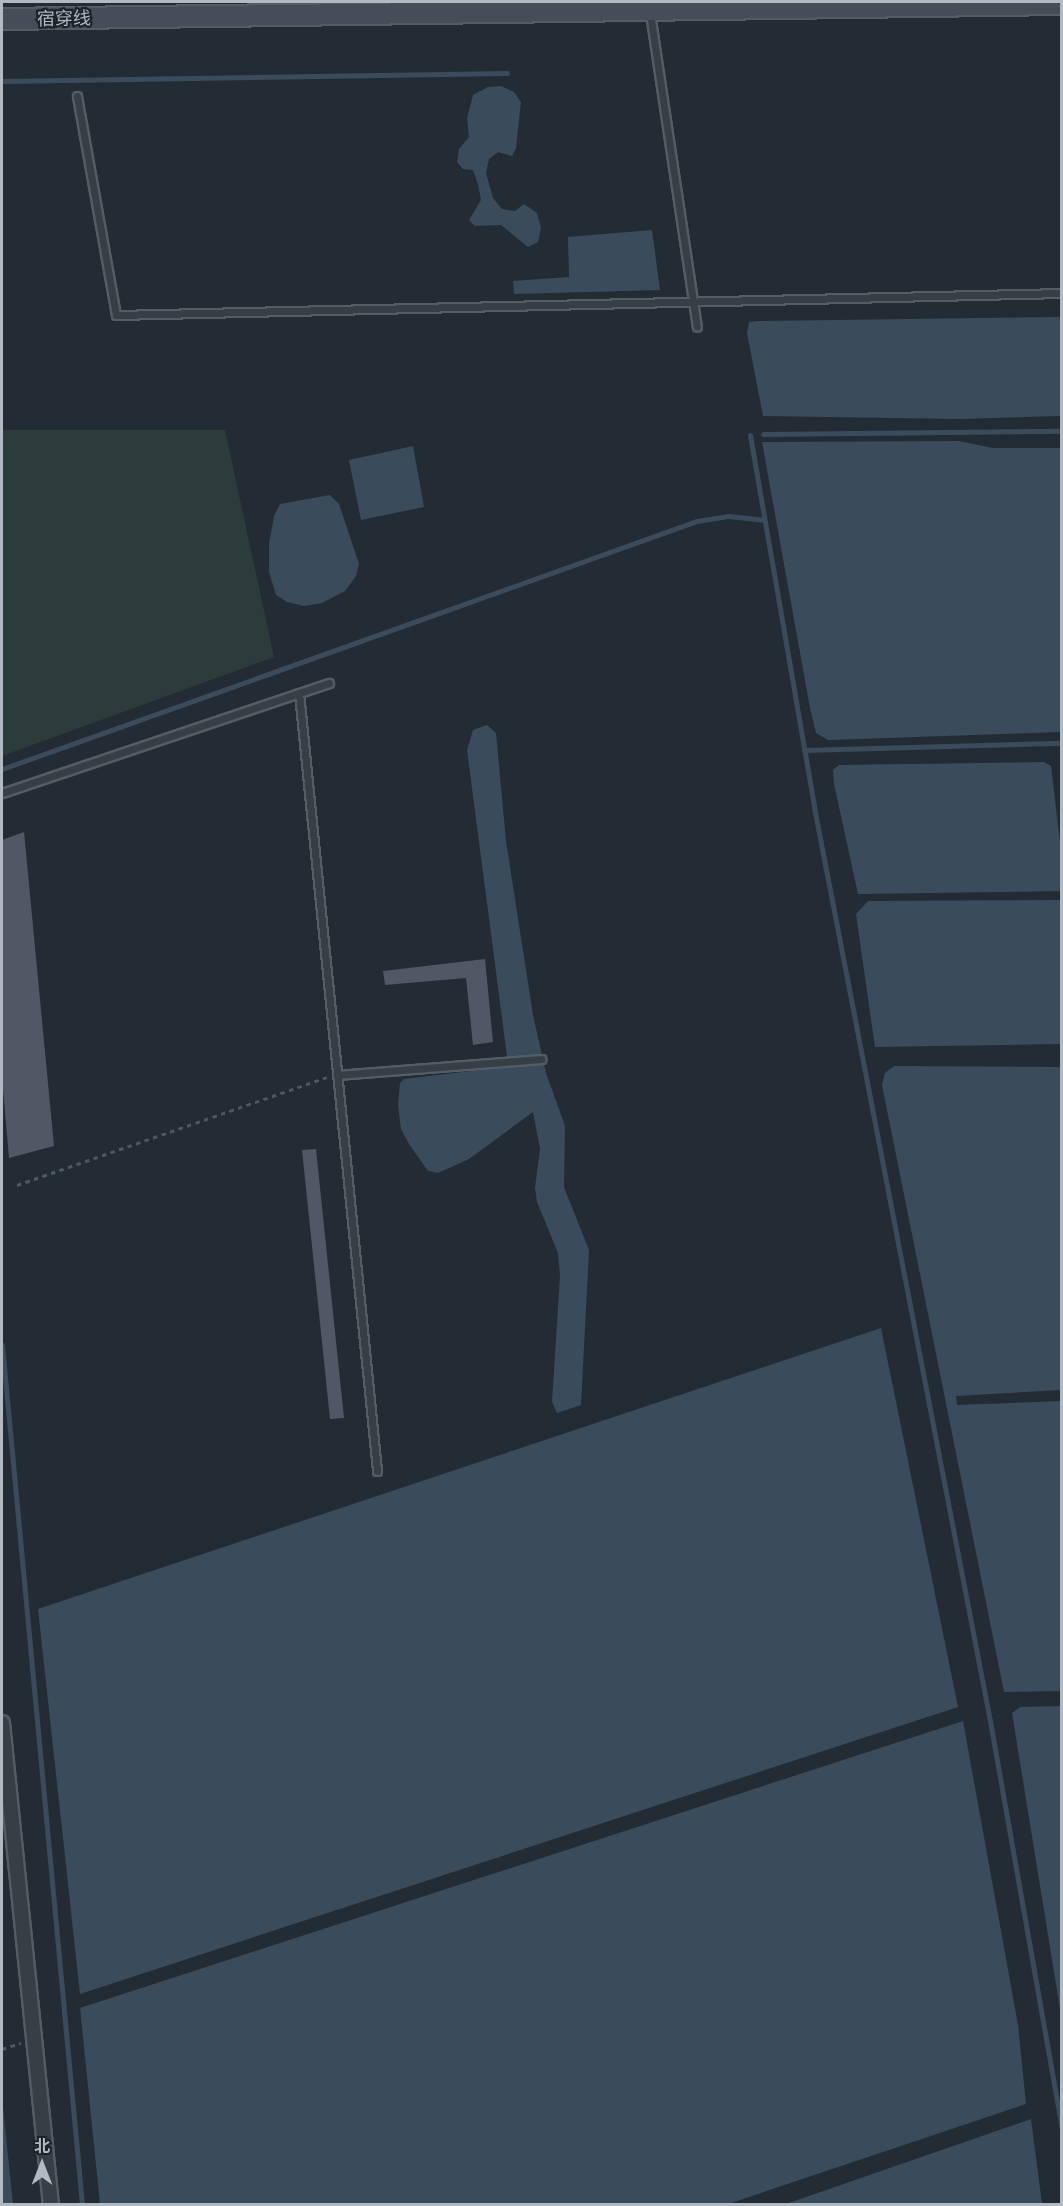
<!DOCTYPE html>
<html>
<head>
<meta charset="utf-8">
<style>
  body { margin:0 }
  #map { position:relative; width:1063px; height:2206px; overflow:hidden; background:#232c35; font-family:"Exo 2","Noto Sans SC",sans-serif }
  div>[style] { position:absolute }
  .green>* { inset:0; background:#2b3c3b }
  .water>* { inset:0; background:#3a4b5c }
  .stream>* { height:5px; margin:-2.5px; padding:0 2.5px; transform-origin:2.5px; border-radius:2.5px; background:#3a4b5c }
  .building>* { inset:0; background:#4f5864 }
  .path>* { height:3px; margin-top:-1.5px; transform-origin:0; background:repeating-linear-gradient(90deg,#4a595a 0 4.5px,transparent 0 9px) }
  .roads { filter:drop-shadow(2px 0 #545c64) drop-shadow(-2px 0 #545c64) drop-shadow(0 2px #545c64) drop-shadow(0 -2px #545c64) }
  .service>* { height:7px; margin:-3.5px; padding:0 3.5px; transform-origin:3.5px; border-radius:3.5px; background:#363e46 }
  .minor>* { height:14px; margin:-7px; padding:0 7px; transform-origin:7px; border-radius:7px; background:#363e46 }
  .secondary>* { height:20px; margin:-10px; padding:0 10px; transform-origin:10px; border-radius:10px; background:#454d58 }
  span { translate:-50% -50%; white-space:nowrap; text-align:center; line-height:1.15; -webkit-text-stroke:4.5px #1c232b; paint-order:stroke }
  .street-label { font-size:18px; color:#b1b9c2 }
  .frame { position:absolute; inset:0; border:3px solid #b1b9c2; pointer-events:none }
  .north { position:absolute; left:12px; top:2134px; width:60px; height:60px; -webkit-text-stroke:4px #1c232b; paint-order:stroke; rotate:0deg; font-size:16px; font-weight:700; line-height:24px; text-align:center; color:#b1b9c2 }
  .north::after { content:''; display:block; margin:auto; width:21px; height:27px; background:#b1b9c2; clip-path:polygon(50% 0,100% 100%,50% 72%,0 100%) }
</style>
</head>
<body>
<div id="map">
  <div class="green">
    <i style="clip-path:polygon(2px 430px,225px 430px,274px 657px,2px 756px)"></i>
  </div>
  <div class="water">
    <i style="clip-path:polygon(501px 86px,514px 92px,521px 102px,516px 148px,512px 156px,498px 152px,489px 159px,486px 173px,493px 198px,502px 209px,515px 211px,524px 204px,537px 213px,541px 228px,538px 242px,528px 247px,501px 225px,475px 226px,469px 220px,481px 200px,478px 184px,473px 170px,463px 169px,457px 162px,459px 149px,469px 137px,467px 118px,473px 95px,488px 87px)"></i>
    <i style="clip-path:polygon(652px 230px,660px 290px,514px 294px,513px 281px,569px 277px,568px 237px)"></i>
    <i style="clip-path:polygon(1061px 317px,1061px 416px,960px 419px,763px 416px,747px 333px,749px 322px,759px 321px)"></i>
    <i style="clip-path:polygon(959px 441px,993px 448px,1061px 448px,1061px 732px,828px 740px,816px 733px,810px 708px,762px 442px)"></i>
    <i style="clip-path:polygon(413px 446px,424px 507px,361px 520px,349px 460px)"></i>
    <i style="clip-path:polygon(330px 495px,339px 504px,359px 564px,356px 576px,345px 591px,322px 603px,304px 606px,287px 602px,276px 595px,269px 572px,269px 544px,274px 516px,280px 504px)"></i>
    <i style="clip-path:polygon(487px 725px,496px 733px,506px 841px,533px 1015px,546px 1073px,565px 1126px,564px 1187px,589px 1250px,581px 1405px,557px 1413px,552px 1402px,560px 1276px,558px 1253px,537px 1202px,535px 1188px,540px 1149px,533px 1112px,469px 1159px,438px 1173px,428px 1171px,409px 1144px,401px 1129px,398px 1105px,400px 1083px,404px 1079px,504px 1067px,507px 1056px,467px 750px,473px 730px)"></i>
    <i style="clip-path:polygon(1044px 762px,1051px 766px,1061px 851px,1061px 891px,858px 894px,834px 784px,833px 770px,839px 765px)"></i>
    <i style="clip-path:polygon(1058px 900px,1062px 901px,1061px 1044px,875px 1047px,856px 914px,868px 901px)"></i>
    <i style="clip-path:polygon(894px 1066px,1061px 1067px,1061px 1390px,956px 1396px,957px 1405px,1061px 1401px,1061px 1691px,1004px 1692px,882px 1085px,885px 1073px)"></i>
    <i style="clip-path:polygon(881px 1328px,958px 1707px,80px 1994px,38px 1609px)"></i>
    <i style="clip-path:polygon(1061px 1706px,1062px 1706px,1061px 2015px,1012px 1713px,1020px 1707px)"></i>
    <i style="clip-path:polygon(963px 1721px,1018px 2025px,1026px 2104px,728px 2204px,100px 2204px,80px 2008px)"></i>
    <i style="clip-path:polygon(2px 2098px,13px 2204px,2px 2204px)"></i>
    <i style="clip-path:polygon(1031px 2119px,1042px 2204px,786px 2204px)"></i>
  </div>
  <div class="stream">
    <i style="left:2px;top:81px;width:505px;rotate:-0.91deg"></i>
    <i style="left:763px;top:434px;width:299px;rotate:-0.6deg"></i>
    <i style="left:750px;top:435px;width:377px;rotate:80.2deg"></i>
    <i style="left:814px;top:807px;width:931px;rotate:79.1deg"></i>
    <i style="left:990px;top:1721px;width:416px;rotate:80deg"></i>
    <i style="left:804px;top:750px;width:258px;rotate:-1.6deg"></i>
    <i style="left:2px;top:769px;width:738px;rotate:-19.64deg"></i>
    <i style="left:697px;top:521px;width:31px;rotate:-9deg"></i>
    <i style="left:728px;top:516px;width:36px;rotate:6deg"></i>
    <i style="left:2px;top:1345px;width:863px;rotate:84.68deg"></i>
  </div>
  <div class="building">
    <i style="clip-path:polygon(24px 832px,54px 1146px,9px 1158px,2px 1077px,2px 840px)"></i>
    <i style="clip-path:polygon(485px 959px,493px 1042px,473px 1045px,466px 978px,385px 985px,383px 971px)"></i>
    <i style="clip-path:polygon(316px 1149px,344px 1418px,330px 1419px,302px 1150px)"></i>
  </div>
  <div class="path">
    <i style="left:17px;top:1185px;width:328px;rotate:-19.2deg"></i>
    <i style="left:2px;top:2049px;width:20px;rotate:-18deg"></i>
  </div>
  <div class="roads">
    <div class="service">
      <i style="left:650px;top:13px;width:317px;rotate:81.5deg"></i>
      <i style="left:77px;top:96px;width:222px;rotate:79.9deg"></i>
      <i style="left:116px;top:315px;width:946px;rotate:-1.33deg"></i>
      <i style="left:299px;top:693px;width:782px;rotate:84.27deg"></i>
      <i style="left:2px;top:793px;width:345px;rotate:-18.6deg"></i>
      <i style="left:337px;top:1075px;width:205px;rotate:-4.5deg"></i>
    </div>
    <div class="minor">
      <i style="left:2px;top:1723px;width:483px;rotate:84.2deg"></i>
    </div>
    <div class="secondary">
      <i style="left:2px;top:19px;width:1060px;rotate:-0.81deg"></i>
    </div>
  </div>
  <div class="street-label">
    <span style="left:64px;top:18px;rotate:-1deg">宿穿线</span>
  </div>
  <div class="frame"></div>
  <div class="north">北</div>
</div>
</body>
</html>
